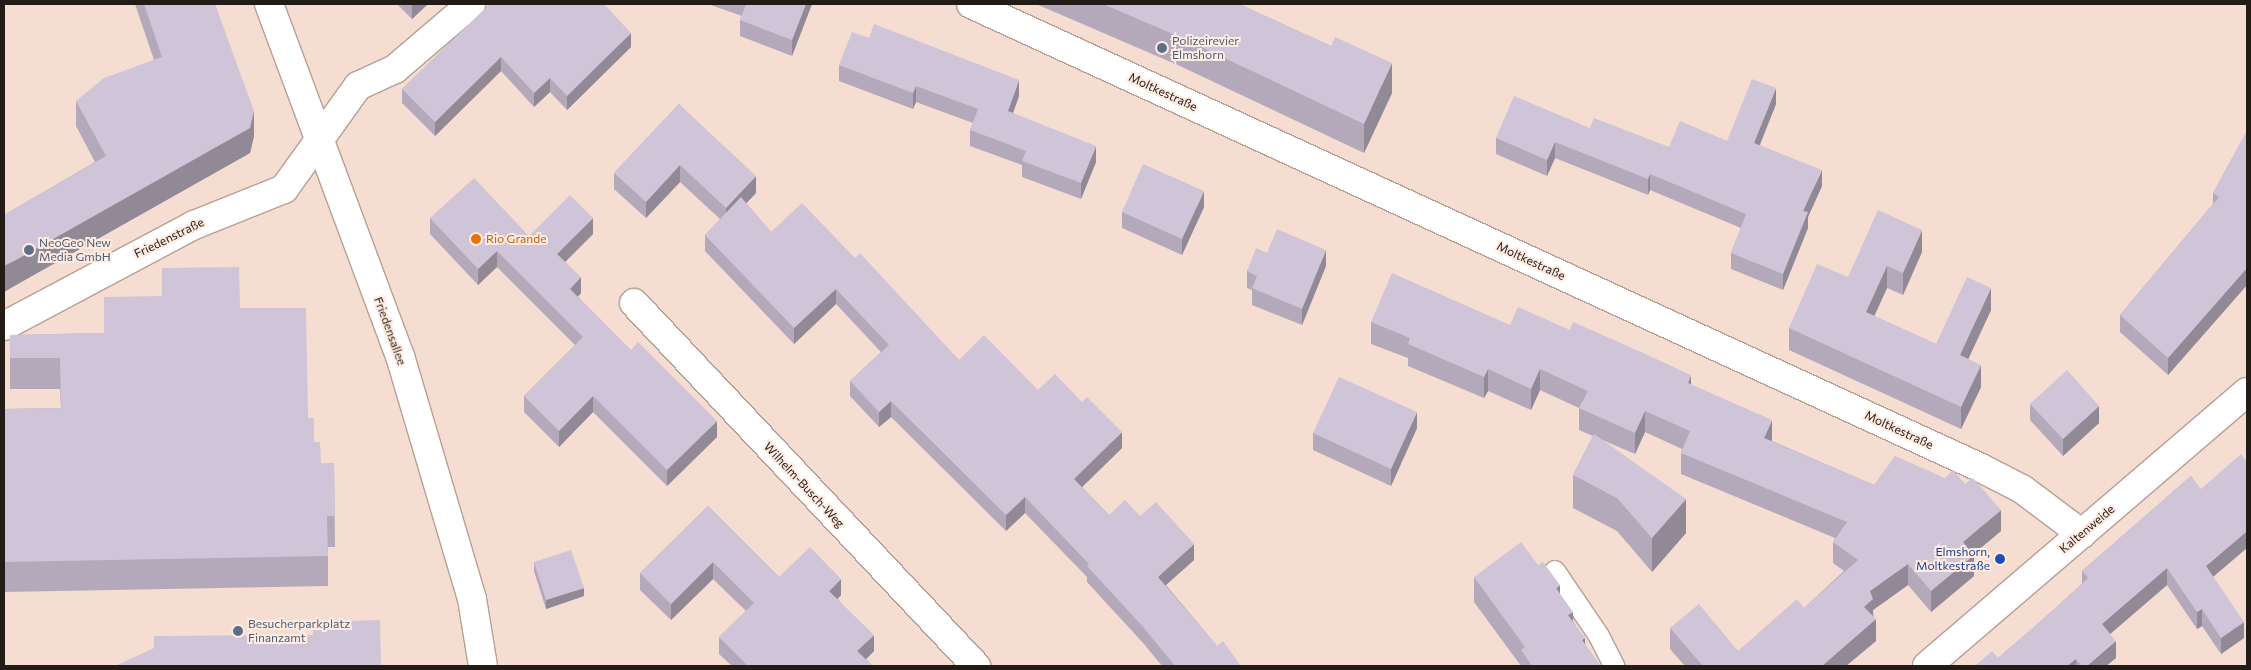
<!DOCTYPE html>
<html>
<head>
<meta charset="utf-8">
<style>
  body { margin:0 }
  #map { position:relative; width:2251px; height:670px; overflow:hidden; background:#f5ddd1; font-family:Commissioner,sans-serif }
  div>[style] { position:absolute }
  .roads { filter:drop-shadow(1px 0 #b69f94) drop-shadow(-1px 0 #b69f94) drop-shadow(0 1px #b69f94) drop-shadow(0 -1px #b69f94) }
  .service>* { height:20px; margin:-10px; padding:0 10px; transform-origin:10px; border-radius:10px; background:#fff }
  .minor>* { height:28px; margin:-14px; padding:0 14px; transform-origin:14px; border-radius:14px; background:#fff }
  .secondary>* { height:28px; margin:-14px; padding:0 14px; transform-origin:14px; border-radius:14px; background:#fff }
  .wall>* { inset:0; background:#b3a9ba }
  .shaded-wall>* { inset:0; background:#928997 }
  .building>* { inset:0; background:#d0c4d8 }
  .dots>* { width:14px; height:14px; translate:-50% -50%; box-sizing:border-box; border:2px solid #feebe1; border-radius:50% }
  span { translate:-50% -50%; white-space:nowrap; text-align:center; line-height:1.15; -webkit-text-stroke:4px #feebe1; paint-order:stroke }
  .service-label { font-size:12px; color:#4e5e75 }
  .left { translate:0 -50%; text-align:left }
  .street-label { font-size:12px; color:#231b16 }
  .food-label { font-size:12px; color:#c56008 }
  .transit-label { font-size:12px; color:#164399 }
  .right { translate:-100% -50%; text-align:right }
  .frame { position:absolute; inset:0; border:5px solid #231b16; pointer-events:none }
</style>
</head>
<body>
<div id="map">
  <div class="roads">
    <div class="service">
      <i style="left:1555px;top:571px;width:78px;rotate:55.9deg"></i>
      <i style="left:1599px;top:636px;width:34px;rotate:63deg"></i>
    </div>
    <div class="minor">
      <i style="left:971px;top:4px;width:1109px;rotate:24.67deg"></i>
      <i style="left:1979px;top:467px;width:48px;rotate:27.1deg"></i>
      <i style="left:2022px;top:489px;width:75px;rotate:36.9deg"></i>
      <i style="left:634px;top:303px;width:499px;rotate:46.7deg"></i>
      <i style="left:4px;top:326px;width:215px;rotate:-28deg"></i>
      <i style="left:194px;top:225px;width:97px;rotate:-21.8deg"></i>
      <i style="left:284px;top:189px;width:127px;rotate:-54.3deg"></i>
      <i style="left:358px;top:86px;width:41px;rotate:-24.7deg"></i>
      <i style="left:395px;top:69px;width:100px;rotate:-40.5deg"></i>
    </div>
    <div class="secondary">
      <i style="left:269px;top:4px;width:376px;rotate:69.6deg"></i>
      <i style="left:400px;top:356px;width:253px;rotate:73.5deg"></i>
      <i style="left:472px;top:599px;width:68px;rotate:80.7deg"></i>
      <i style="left:1927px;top:666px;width:421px;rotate:-40.6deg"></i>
    </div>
  </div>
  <div class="wall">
    <i style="clip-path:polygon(135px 4px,215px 4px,254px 136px,250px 153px,16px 285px,4px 292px,4px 215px,95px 162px,76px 126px,76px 101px,154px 60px)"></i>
    <i style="clip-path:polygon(397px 4px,428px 4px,412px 19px)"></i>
    <i style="clip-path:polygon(490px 4px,631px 47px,567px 110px,550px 92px,534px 107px,501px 71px,435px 136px,402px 103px,402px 89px)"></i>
    <i style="clip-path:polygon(708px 4px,812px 4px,792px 56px,740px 36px,740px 20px,742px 16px)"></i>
    <i style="clip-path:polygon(1036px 4px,1239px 4px,1331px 46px,1392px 93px,1364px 153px,1180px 66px)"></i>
    <i style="clip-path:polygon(839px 65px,1019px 96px,1013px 113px,1096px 162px,1081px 199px,1022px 177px,1022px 165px,970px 146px,970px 130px,973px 123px,916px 102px,913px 109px,839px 81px)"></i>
    <i style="clip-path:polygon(679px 104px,756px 193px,746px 203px,771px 232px,855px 258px,959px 360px,1038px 390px,1122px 448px,1082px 487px,1109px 515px,1140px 516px,1194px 560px,1166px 585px,1217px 646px,1241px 666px,1162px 666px,1144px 644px,1087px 582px,1087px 577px,1025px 513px,1006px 531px,891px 417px,879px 427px,850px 396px,850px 381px,881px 352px,836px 304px,794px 344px,705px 251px,705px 235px,720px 219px,680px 182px,646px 218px,614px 189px,614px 173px)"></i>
    <i style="clip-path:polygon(1776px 104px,1760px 145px,1822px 186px,1808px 217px,1808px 228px,1783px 290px,1731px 269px,1731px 253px,1741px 228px,1650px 190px,1648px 195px,1555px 158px,1547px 176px,1496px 154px,1496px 138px,1590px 128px,1669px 147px,1727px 141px)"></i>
    <i style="clip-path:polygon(2247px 131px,2247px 285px,2168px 375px,2120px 332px,2120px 315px,2213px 204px,2213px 193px)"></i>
    <i style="clip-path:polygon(1204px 207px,1182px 255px,1122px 228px,1122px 212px)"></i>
    <i style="clip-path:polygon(430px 218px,529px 236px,593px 234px,565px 262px,581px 293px,578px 297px,717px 437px,667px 486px,593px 412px,559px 447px,524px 412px,524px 396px,575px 345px,497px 267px,478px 285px,430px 234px)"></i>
    <i style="clip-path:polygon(1922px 252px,1903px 295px,1887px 288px,1874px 316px,1936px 344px,1991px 310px,1968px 359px,1981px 387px,1961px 429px,1789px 350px,1789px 328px,1848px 277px)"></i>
    <i style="clip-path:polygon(1267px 253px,1326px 266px,1302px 325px,1252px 305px,1252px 290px,1247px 288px,1247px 271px)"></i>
    <i style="clip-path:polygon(162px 268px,240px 308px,308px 418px,314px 442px,321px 463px,334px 463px,335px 547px,328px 547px,328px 586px,4px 592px,4px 409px,61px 408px,60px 389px,10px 389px,10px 335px,104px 333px,162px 296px)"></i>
    <i style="clip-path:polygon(1371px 322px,1510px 325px,1691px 385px,1772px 441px,1874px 485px,2001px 531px,1973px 554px,1974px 576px,1931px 612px,1908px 585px,1873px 610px,1876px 641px,1846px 666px,1685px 666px,1670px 649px,1670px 628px,1738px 651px,1804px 608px,1844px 571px,1833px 563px,1833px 542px,1835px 538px,1681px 474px,1681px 453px,1682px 449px,1645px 432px,1635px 454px,1600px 439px,1686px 533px,1652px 572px,1617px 531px,1573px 508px,1573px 475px,1593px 436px,1579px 430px,1579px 408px,1540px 390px,1531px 410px,1488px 391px,1484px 398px,1408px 366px,1408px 358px,1371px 344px)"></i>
    <i style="clip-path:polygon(2030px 404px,2099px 423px,2063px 456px,2030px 420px)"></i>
    <i style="clip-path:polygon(1417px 428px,1391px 486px,1313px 450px,1313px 433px)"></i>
    <i style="clip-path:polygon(2191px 476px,2213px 577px,2244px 638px,2221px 654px,2202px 626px,2197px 629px,2167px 585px,2110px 634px,2116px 658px,2106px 666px,1975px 666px,1998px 658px,2042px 620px,2082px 584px,2082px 571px)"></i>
    <i style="clip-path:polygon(708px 506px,779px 577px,841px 595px,838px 599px,874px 651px,866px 659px,873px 666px,732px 666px,719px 654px,719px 637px,746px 611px,713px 579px,671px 620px,640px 590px,640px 573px)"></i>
    <i style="clip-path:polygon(534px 562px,584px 596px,546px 609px,534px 571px)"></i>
    <i style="clip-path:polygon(1474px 577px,1560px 594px,1585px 645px,1601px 666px,1521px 666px,1474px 602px)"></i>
  </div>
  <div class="shaded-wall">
    <i style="clip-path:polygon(412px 4px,428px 4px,412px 19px)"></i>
    <i style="clip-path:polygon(806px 4px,812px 4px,792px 56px,792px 40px)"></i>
    <i style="clip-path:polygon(631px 33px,631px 47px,567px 110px,567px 96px)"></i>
    <i style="clip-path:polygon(501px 57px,501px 71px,435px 136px,435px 122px)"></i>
    <i style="clip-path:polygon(1392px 63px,1392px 93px,1364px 153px,1364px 124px)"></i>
    <i style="clip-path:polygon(550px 78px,550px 92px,534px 107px,534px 93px)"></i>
    <i style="clip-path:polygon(1019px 80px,1019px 96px,1008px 127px,1008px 111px)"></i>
    <i style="clip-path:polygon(916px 86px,916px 102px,913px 109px,913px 93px)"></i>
    <i style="clip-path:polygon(1776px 88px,1776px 104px,1754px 159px,1754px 143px)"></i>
    <i style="clip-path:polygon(254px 111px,254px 136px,250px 153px,16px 285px,4px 292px,4px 266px)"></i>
    <i style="clip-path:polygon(1555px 142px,1555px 158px,1547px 176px,1547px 160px)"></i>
    <i style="clip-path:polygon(1096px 146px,1096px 162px,1081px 199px,1081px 183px)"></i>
    <i style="clip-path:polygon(680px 165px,680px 182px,646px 218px,646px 202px)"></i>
    <i style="clip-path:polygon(1822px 170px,1822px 186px,1808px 217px,1808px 228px,1783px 290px,1783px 274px,1803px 211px)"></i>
    <i style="clip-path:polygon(1650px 174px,1650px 190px,1648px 195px,1648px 179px)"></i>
    <i style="clip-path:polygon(756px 176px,756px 193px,726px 225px,726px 208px)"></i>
    <i style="clip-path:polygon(1204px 191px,1204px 207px,1182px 255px,1182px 239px)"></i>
    <i style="clip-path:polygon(593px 218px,593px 234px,557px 270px,557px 254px)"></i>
    <i style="clip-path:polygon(1922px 230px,1922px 252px,1903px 295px,1903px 273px)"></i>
    <i style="clip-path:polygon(1326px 250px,1326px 266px,1302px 325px,1302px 309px)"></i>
    <i style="clip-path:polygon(497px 251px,497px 267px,478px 285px,478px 269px)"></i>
    <i style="clip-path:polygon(1887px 266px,1887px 288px,1866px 334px,1866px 312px)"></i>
    <i style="clip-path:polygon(2247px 268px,2247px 285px,2168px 375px,2168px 358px)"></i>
    <i style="clip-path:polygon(581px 277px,581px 293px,570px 305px,570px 289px)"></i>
    <i style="clip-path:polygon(1991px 288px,1991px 310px,1960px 377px,1960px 355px)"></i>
    <i style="clip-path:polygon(836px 289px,836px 304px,794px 344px,794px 328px)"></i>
    <i style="clip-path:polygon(1981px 365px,1981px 387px,1961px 429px,1961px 407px)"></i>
    <i style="clip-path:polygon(1488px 369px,1488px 391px,1484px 398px,1484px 377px)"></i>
    <i style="clip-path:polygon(1540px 369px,1540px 390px,1531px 410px,1531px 389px)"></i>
    <i style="clip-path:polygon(1691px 375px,1691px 396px,1688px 383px)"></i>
    <i style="clip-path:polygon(593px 396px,593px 412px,559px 447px,559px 431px)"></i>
    <i style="clip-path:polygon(891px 401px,891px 417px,879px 427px,879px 412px)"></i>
    <i style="clip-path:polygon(2099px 406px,2099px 423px,2063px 456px,2063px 439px)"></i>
    <i style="clip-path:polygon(1645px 411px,1645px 432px,1635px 454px,1635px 433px)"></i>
    <i style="clip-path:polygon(1417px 412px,1417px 428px,1391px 486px,1391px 469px)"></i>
    <i style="clip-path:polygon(1772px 420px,1772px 441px,1764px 438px)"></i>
    <i style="clip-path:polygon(717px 421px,717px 437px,667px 486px,667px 470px)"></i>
    <i style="clip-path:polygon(1122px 432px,1122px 448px,1074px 495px,1074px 479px)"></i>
    <i style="clip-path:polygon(1025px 497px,1025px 513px,1006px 531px,1006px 515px)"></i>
    <i style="clip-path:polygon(1686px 499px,1686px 533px,1652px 572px,1652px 538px)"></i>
    <i style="clip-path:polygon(2001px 510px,2001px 531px,1963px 563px,1963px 542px)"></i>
    <i style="clip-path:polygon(2247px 531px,2247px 548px,2206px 583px,2206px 566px)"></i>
    <i style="clip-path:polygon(1194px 544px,1194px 560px,1158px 592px,1158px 577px)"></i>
    <i style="clip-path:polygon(1974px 555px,1974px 576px,1931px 612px,1931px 591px)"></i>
    <i style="clip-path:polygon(713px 562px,713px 579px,671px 620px,671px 604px)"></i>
    <i style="clip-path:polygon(1908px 564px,1908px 585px,1873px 610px,1873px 621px,1864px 607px,1870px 591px)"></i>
    <i style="clip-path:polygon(2167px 568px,2167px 585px,2102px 641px,2102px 624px)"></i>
    <i style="clip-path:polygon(841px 579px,841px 595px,829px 607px,829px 591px)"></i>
    <i style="clip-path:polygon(1560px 585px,1560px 610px,1556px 588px)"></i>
    <i style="clip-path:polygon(584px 588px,584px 596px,546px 609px,546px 600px)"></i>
    <i style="clip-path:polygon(2202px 609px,2202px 626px,2197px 629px,2197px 612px)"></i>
    <i style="clip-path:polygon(1573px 612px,1573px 637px,1568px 615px)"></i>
    <i style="clip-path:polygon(1876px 619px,1876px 641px,1846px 666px,1822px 666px)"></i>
    <i style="clip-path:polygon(2244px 622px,2244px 638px,2221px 654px,2221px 638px)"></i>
    <i style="clip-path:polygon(874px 635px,874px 651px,859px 666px,857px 651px)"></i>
    <i style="clip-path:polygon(1585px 638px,1585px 663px,1582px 640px)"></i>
    <i style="clip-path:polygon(2116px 641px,2116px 658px,2106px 666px,2087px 666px)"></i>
    <i style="clip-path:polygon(2076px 659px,2076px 666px,2067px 666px)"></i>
  </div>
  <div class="building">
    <i style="clip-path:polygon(144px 4px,215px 4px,254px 111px,250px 128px,16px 260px,4px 266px,4px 215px,106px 156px,76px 101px,104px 78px,162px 57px)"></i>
    <i style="clip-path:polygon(490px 4px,604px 4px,631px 33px,567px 96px,550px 78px,534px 93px,501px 57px,435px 122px,402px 89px)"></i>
    <i style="clip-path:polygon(746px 4px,806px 4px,792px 40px,740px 20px)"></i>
    <i style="clip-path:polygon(1103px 4px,1239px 4px,1331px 46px,1335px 37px,1392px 63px,1364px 124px,1180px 37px)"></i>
    <i style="clip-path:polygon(874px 24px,1019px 80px,1008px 111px,1096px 146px,1081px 183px,1022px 161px,1026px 151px,970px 130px,978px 109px,916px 86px,913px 93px,839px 65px,852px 32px,869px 38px)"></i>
    <i style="clip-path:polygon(1752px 79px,1776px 88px,1754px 143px,1822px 170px,1803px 211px,1808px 212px,1783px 274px,1731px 253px,1746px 214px,1650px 174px,1648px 179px,1555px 142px,1547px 160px,1496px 138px,1514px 96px,1590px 128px,1594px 118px,1669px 147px,1680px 121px,1727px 141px)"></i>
    <i style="clip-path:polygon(679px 104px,756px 176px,726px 208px,680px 165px,646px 202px,614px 173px)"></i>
    <i style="clip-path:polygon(2247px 131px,2247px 268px,2168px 358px,2120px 315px,2219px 197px,2213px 193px)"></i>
    <i style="clip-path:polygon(1143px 164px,1204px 191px,1182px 239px,1122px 212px)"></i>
    <i style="clip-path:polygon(474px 178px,529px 236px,570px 195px,593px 218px,557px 254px,581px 277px,570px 289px,631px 350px,638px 342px,717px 421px,667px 470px,593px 396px,559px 431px,524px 396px,583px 337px,497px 251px,478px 269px,430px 218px)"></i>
    <i style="clip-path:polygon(741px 197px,771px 232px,802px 203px,855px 258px,860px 253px,959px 360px,984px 335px,1038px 390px,1055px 374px,1082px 402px,1087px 397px,1122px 432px,1074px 479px,1109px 515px,1125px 500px,1140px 516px,1156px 502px,1194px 544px,1158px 577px,1217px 646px,1223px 641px,1241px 666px,1175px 666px,1144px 628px,1087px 566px,1089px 564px,1025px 497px,1006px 515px,891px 401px,879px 412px,850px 381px,889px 345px,836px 289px,794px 328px,705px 235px)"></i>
    <i style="clip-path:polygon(1878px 210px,1922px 230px,1903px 273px,1887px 266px,1866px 312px,1936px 344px,1967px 277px,1991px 288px,1960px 355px,1981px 365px,1961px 407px,1789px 328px,1817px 264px,1848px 277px)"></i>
    <i style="clip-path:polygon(1277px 229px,1326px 250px,1302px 309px,1252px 288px,1257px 276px,1247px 271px,1256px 248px,1267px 253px)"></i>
    <i style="clip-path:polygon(239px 267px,240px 308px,306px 308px,308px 418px,314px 418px,314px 442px,320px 442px,321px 463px,334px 463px,335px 516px,327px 516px,328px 556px,4px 562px,4px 409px,61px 408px,60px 358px,10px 358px,10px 335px,104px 333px,104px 297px,162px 296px,162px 268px)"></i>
    <i style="clip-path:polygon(1392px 273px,1510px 325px,1518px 307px,1570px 330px,1573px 322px,1641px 352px,1691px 375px,1688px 383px,1772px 420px,1764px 438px,1874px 485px,1895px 456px,1945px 478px,1953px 470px,1965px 484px,1973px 478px,2001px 510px,1963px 542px,1974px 555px,1931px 591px,1908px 564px,1870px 591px,1873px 599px,1864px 607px,1876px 619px,1822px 666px,1703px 666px,1670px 628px,1699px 604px,1738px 651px,1797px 599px,1804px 608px,1858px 560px,1833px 542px,1847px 522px,1681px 453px,1690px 431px,1645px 411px,1635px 433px,1579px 408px,1588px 391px,1540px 369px,1531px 389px,1488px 369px,1484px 377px,1408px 344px,1410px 338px,1371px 322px)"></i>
    <i style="clip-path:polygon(2067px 370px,2099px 406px,2063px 439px,2030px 404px)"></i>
    <i style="clip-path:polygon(1339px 377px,1417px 412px,1391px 469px,1313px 433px)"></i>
    <i style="clip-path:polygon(1594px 434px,1686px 499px,1652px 538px,1617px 498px,1573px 475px)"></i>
    <i style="clip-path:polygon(2241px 454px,2247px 462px,2247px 531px,2206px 566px,2244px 622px,2221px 638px,2202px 609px,2197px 612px,2167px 568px,2102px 624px,2116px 641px,2087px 666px,2082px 666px,2076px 659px,2067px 666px,1975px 666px,1992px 651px,1998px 658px,2042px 620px,2088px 578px,2082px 571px,2191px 476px,2201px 489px)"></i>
    <i style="clip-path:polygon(708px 506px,779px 577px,810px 547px,841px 579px,829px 591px,874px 635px,857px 651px,873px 666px,748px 666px,719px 637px,754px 603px,713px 562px,671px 604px,640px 573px)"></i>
    <i style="clip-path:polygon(1521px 542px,1538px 565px,1543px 562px,1560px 585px,1556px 588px,1573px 612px,1568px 615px,1585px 638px,1582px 640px,1601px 666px,1532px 666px,1521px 650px,1525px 647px,1474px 577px)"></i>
    <i style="clip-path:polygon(571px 550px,584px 588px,546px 600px,534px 562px)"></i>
    <i style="clip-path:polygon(380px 620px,381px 666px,115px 666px,154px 648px,154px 636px,313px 635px,313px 622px)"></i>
  </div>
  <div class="dots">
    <i style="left:1162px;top:48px;background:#5c6f8a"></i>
    <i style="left:476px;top:239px;background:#e8710a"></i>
    <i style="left:29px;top:250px;background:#5c6f8a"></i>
    <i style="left:2000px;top:559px;background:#1a4fb4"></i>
    <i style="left:238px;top:631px;background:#5c6f8a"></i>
  </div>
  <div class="service-label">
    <span class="left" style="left:1172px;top:48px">Polizeirevier<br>Elmshorn</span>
    <span class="left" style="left:39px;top:250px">NeoGeo New<br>Media GmbH</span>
    <span class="left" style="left:248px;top:631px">Besucherparkplatz<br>Finanzamt</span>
  </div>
  <div class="street-label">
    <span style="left:1163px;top:92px;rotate:25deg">Moltkestraße</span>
    <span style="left:169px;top:238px;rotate:-26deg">Friedenstraße</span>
    <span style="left:1531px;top:261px;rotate:25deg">Moltkestraße</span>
    <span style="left:390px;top:331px;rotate:70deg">Friedensallee</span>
    <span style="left:1899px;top:430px;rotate:25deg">Moltkestraße</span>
    <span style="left:804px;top:485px;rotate:47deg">Wilhelm-Busch-Weg</span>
    <span style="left:2087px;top:529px;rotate:-40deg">Kaltenweide</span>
  </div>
  <div class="food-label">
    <span class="left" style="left:486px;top:239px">Rio Grande</span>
  </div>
  <div class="transit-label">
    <span class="right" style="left:1990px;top:559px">Elmshorn,<br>Moltkestraße</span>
  </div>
  <div class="frame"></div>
</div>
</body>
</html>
